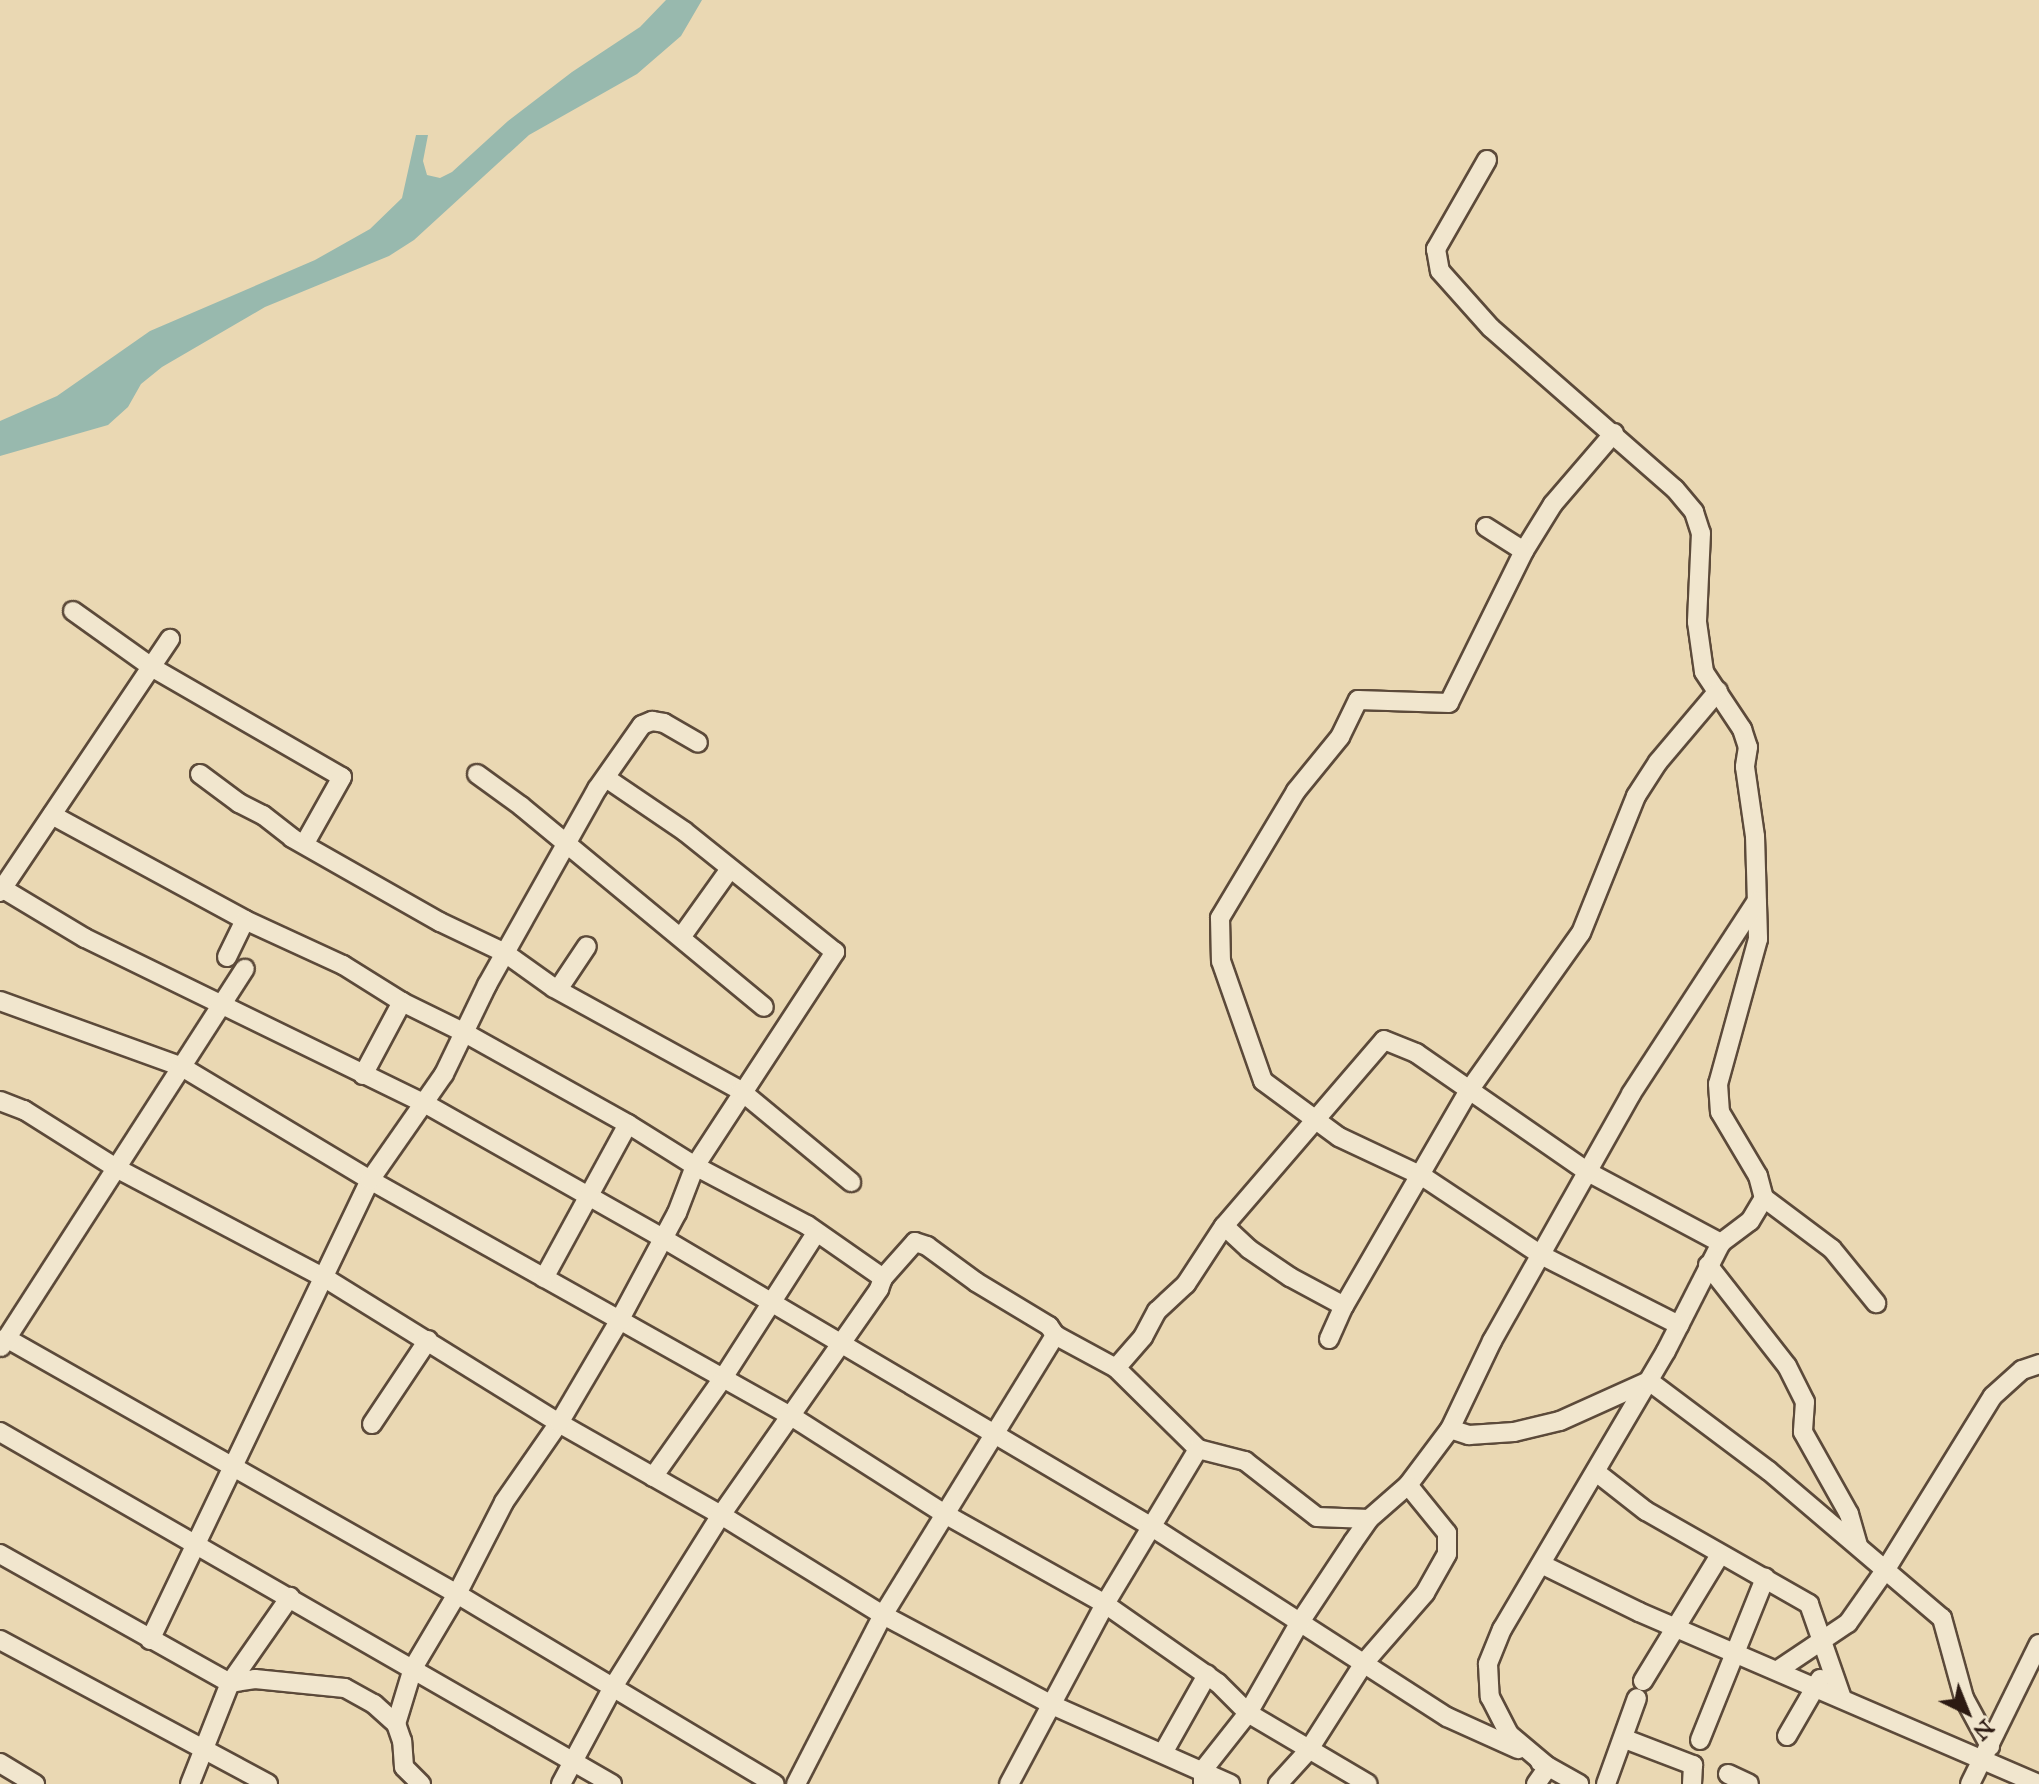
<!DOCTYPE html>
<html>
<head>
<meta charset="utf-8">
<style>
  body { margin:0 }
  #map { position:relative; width:2039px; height:1784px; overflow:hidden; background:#ead8b3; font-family:"IM FELL Great Primer",serif }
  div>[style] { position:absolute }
  .water>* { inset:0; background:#98b9ae }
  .roads { filter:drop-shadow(2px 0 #5c4a3a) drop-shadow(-2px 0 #5c4a3a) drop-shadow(0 2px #5c4a3a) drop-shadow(0 -2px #5c4a3a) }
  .minor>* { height:18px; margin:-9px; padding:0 9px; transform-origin:9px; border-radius:9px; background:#f1e6ce }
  span { translate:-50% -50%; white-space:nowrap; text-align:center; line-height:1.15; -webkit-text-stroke:8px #f1e6ce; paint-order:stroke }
  .north { position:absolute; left:1927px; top:1672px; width:80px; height:80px; -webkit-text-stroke:6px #f1e6ce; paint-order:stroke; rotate:137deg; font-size:22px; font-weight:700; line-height:32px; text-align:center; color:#2c1a12 }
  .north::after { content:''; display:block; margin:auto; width:28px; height:36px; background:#2c1a12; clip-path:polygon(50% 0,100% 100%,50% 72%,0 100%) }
</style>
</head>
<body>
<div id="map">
  <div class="water">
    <i style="clip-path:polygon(666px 0,702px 0,681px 36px,637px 74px,529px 135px,414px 240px,389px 256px,265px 307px,162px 367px,141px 384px,128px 407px,108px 425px,0 456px,0 421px,57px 396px,150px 331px,315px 260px,370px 229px,402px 198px,416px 135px,428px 135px,423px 161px,427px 175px,440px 178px,452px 172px,508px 121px,572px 72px,640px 27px)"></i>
  </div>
  <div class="roads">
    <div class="minor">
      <i style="left:1487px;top:160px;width:103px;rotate:119.8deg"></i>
      <i style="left:1436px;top:249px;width:22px;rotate:80deg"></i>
      <i style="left:1440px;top:271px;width:76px;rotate:48.2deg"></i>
      <i style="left:1491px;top:328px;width:244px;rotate:41.2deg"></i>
      <i style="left:1675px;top:489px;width:30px;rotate:50deg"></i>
      <i style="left:1694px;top:512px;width:22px;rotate:72deg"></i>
      <i style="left:1701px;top:533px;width:89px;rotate:92.6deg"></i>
      <i style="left:1697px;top:622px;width:50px;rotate:82deg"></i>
      <i style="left:1704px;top:672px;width:69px;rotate:56.3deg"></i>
      <i style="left:1742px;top:729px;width:19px;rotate:72deg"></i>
      <i style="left:1748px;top:747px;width:20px;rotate:99deg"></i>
      <i style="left:1745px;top:767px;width:70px;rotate:81.8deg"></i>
      <i style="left:1755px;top:836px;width:103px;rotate:88.3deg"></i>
      <i style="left:1758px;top:939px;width:150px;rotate:105.4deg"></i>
      <i style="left:1718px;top:1084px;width:28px;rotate:86deg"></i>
      <i style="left:1720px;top:1112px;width:74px;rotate:59.3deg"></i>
      <i style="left:1758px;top:1176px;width:23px;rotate:75deg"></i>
      <i style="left:1764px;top:1198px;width:27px;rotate:121deg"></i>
      <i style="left:1750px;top:1221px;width:36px;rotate:143deg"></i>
      <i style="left:1721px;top:1243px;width:121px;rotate:117deg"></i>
      <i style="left:1666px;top:1351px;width:323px;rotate:120.5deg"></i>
      <i style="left:1502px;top:1629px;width:38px;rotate:112deg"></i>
      <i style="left:1488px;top:1664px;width:33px;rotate:87deg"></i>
      <i style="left:1490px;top:1697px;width:42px;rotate:62.8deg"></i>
      <i style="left:1509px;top:1734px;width:51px;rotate:40.2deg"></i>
      <i style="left:1548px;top:1767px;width:21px;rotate:125deg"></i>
      <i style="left:1614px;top:433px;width:94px;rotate:130.7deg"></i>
      <i style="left:1553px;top:504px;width:55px;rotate:121.7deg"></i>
      <i style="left:1524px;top:551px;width:169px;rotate:116.3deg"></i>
      <i style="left:1449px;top:703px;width:91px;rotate:-178.1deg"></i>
      <i style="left:1358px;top:700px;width:41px;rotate:115.9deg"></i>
      <i style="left:1340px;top:737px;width:70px;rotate:129.2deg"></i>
      <i style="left:1296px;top:791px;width:148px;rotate:120.9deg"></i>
      <i style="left:1220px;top:918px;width:43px;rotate:88.7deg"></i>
      <i style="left:1221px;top:961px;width:127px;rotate:70.7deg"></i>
      <i style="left:1263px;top:1081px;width:94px;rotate:36.4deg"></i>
      <i style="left:1339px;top:1137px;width:92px;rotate:25.2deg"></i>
      <i style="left:1422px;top:1176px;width:143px;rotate:33.6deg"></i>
      <i style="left:1541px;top:1255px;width:155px;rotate:26.9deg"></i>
      <i style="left:1486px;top:527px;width:45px;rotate:32.3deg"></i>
      <i style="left:73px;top:611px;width:98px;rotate:35.5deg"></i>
      <i style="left:153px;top:668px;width:218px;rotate:30deg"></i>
      <i style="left:342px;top:777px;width:76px;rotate:119.3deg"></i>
      <i style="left:200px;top:774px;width:49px;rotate:36.6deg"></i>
      <i style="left:239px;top:803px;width:27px;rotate:27deg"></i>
      <i style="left:263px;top:815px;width:37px;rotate:38deg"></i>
      <i style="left:292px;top:838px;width:170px;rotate:29.6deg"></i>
      <i style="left:440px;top:922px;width:72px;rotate:25.5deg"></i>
      <i style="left:505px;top:953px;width:60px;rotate:35.5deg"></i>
      <i style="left:554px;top:988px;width:213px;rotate:28.8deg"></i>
      <i style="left:741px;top:1091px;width:143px;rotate:39.6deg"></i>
      <i style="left:477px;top:774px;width:54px;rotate:36deg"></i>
      <i style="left:521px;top:806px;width:315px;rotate:39.6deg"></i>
      <i style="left:52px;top:815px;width:220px;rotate:28.5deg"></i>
      <i style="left:245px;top:920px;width:108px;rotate:24.7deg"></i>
      <i style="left:343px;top:965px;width:70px;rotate:32.1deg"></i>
      <i style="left:402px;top:1002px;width:70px;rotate:26.2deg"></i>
      <i style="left:465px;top:1033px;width:187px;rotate:29.2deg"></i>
      <i style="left:628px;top:1124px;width:79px;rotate:32.1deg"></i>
      <i style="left:695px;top:1166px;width:127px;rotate:27.8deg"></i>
      <i style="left:807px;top:1225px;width:93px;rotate:34.9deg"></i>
      <i style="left:0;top:887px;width:99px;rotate:31deg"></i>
      <i style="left:85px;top:938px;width:377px;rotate:26deg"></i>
      <i style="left:424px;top:1103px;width:276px;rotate:29.5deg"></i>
      <i style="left:664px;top:1239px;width:567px;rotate:30.55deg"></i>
      <i style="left:1152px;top:1527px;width:351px;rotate:32.8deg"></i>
      <i style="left:1447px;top:1717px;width:78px;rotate:24.3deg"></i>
      <i style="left:0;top:892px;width:305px;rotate:-56.1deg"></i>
      <i style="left:682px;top:936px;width:82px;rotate:-54.4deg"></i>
      <i style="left:227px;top:957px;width:41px;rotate:-64.1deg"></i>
      <i style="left:559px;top:988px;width:50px;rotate:-56.3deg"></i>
      <i style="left:0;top:1001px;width:194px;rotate:19.9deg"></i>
      <i style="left:182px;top:1067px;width:219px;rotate:31deg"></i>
      <i style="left:370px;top:1180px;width:483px;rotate:29.3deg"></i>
      <i style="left:791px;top:1416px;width:180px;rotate:32.5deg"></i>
      <i style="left:943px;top:1513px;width:186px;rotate:29.3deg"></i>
      <i style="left:1105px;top:1604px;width:138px;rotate:35deg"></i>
      <i style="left:1218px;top:1683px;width:42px;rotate:45deg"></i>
      <i style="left:1248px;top:1713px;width:139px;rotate:30.6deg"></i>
      <i style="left:363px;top:1075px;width:83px;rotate:-61.9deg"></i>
      <i style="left:0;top:1101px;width:26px;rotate:21deg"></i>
      <i style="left:24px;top:1110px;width:109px;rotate:32.2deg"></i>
      <i style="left:116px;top:1168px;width:236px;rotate:27.8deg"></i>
      <i style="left:325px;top:1278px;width:275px;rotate:31.8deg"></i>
      <i style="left:559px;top:1423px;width:186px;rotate:29.6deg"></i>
      <i style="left:721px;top:1515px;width:190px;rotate:31.7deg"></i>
      <i style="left:883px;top:1615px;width:191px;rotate:28deg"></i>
      <i style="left:1052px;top:1705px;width:195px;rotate:23.9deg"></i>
      <i style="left:1764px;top:1198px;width:85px;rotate:36.9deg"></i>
      <i style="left:1832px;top:1249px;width:70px;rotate:50.8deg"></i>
      <i style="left:1708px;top:1265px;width:128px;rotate:52deg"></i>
      <i style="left:1787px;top:1366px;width:40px;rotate:63.4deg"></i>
      <i style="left:1805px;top:1402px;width:30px;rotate:94deg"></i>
      <i style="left:1803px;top:1432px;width:94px;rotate:60.7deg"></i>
      <i style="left:1849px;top:1514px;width:32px;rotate:74deg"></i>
      <i style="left:544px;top:1278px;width:175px;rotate:-61.4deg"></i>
      <i style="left:1344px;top:1306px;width:61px;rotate:-151.8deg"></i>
      <i style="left:1290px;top:1277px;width:50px;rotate:-145.7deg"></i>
      <i style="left:1249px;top:1249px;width:34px;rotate:-137deg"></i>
      <i style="left:1224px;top:1226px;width:245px;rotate:-49.3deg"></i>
      <i style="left:1384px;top:1040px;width:35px;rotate:22deg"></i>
      <i style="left:1416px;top:1053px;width:209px;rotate:34.7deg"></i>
      <i style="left:1588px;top:1172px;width:151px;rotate:28.1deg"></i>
      <i style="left:6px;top:1338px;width:519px;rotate:29.58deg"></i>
      <i style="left:457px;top:1594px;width:370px;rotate:30.9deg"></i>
      <i style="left:1329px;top:1339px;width:36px;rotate:-66deg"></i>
      <i style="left:1344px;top:1306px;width:251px;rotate:-59.9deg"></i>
      <i style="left:1470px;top:1089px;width:191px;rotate:-54.6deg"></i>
      <i style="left:1581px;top:933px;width:148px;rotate:-68.1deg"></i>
      <i style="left:1636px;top:796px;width:40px;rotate:-57.1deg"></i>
      <i style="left:1658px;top:762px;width:93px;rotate:-49.8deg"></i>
      <i style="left:1px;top:1347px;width:450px;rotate:-57.2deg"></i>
      <i style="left:1116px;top:1368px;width:41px;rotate:-48.9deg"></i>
      <i style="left:1143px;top:1337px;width:30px;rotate:-62deg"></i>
      <i style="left:1157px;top:1311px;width:40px;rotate:-43deg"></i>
      <i style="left:1186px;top:1284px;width:69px;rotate:-56.8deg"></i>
      <i style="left:372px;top:1424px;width:101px;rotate:-56.3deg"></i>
      <i style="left:1450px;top:1429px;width:20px;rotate:18deg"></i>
      <i style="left:1469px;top:1435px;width:45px;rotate:-3.8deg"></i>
      <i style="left:1514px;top:1432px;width:47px;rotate:-13.4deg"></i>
      <i style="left:1560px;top:1421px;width:98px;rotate:-24.2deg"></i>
      <i style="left:1649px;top:1381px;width:150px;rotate:36.9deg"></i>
      <i style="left:1769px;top:1471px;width:227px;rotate:40.4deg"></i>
      <i style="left:1942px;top:1618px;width:83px;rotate:74.6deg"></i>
      <i style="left:1964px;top:1698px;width:55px;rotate:61.6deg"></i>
      <i style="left:0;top:1432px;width:706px;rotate:29.91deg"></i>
      <i style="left:1596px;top:1472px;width:63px;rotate:38deg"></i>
      <i style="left:1646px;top:1511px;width:188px;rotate:29.7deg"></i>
      <i style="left:1809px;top:1604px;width:100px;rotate:70.7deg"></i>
      <i style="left:653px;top:1477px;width:121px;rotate:-54.7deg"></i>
      <i style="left:723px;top:1378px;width:172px;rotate:-57.3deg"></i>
      <i style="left:1408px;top:1485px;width:70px;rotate:-53.1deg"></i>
      <i style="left:1450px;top:1429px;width:98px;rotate:-64.5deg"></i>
      <i style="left:1492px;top:1341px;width:283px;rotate:-60.6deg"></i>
      <i style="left:1631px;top:1094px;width:230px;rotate:-56.9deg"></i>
      <i style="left:0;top:1554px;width:264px;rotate:29.3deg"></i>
      <i style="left:230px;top:1683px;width:25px;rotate:-9deg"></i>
      <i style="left:255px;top:1679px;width:90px;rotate:5.7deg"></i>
      <i style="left:345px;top:1688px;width:33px;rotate:29deg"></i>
      <i style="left:374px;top:1704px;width:30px;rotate:42deg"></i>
      <i style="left:1541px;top:1564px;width:109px;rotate:26.1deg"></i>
      <i style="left:1639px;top:1612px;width:435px;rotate:23.3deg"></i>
      <i style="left:0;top:1640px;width:304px;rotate:28.2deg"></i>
      <i style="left:150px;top:1640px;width:510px;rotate:-64.44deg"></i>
      <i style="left:370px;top:1180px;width:129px;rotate:-55.1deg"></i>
      <i style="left:444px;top:1074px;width:99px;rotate:-64.2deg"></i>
      <i style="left:487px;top:985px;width:225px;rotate:-60.7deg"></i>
      <i style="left:597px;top:789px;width:78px;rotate:-54.9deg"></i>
      <i style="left:642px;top:725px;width:11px;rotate:-22deg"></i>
      <i style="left:652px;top:721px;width:12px;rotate:9deg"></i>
      <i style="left:664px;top:723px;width:39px;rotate:30deg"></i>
      <i style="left:1778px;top:1670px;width:84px;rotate:-33.9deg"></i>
      <i style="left:1848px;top:1623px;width:66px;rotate:-54.9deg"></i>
      <i style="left:1886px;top:1569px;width:203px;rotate:-58.3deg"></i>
      <i style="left:1993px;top:1396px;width:39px;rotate:-42deg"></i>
      <i style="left:2022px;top:1370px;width:18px;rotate:-19deg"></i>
      <i style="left:1643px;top:1681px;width:148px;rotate:-58.6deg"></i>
      <i style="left:1787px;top:1736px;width:66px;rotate:-59.9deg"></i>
      <i style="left:1625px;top:1739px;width:73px;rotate:20.9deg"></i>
      <i style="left:1693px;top:1765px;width:19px;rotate:93deg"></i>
      <i style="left:1700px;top:1740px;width:175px;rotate:-68.1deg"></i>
      <i style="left:1163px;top:1753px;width:90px;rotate:-60.6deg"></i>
      <i style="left:1540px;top:1762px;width:45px;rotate:29.4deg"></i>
      <i style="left:0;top:1763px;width:41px;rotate:31deg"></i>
      <i style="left:1728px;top:1774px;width:23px;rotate:25deg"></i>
      <i style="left:190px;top:1784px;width:109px;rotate:-68.4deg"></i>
      <i style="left:230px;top:1683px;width:105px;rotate:-55.1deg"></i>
      <i style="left:421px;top:1784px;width:24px;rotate:-135deg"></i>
      <i style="left:404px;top:1767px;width:26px;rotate:-94deg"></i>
      <i style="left:402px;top:1741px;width:18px;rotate:-109deg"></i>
      <i style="left:396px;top:1724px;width:59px;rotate:-73.1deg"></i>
      <i style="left:413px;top:1668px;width:86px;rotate:-59.3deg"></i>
      <i style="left:457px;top:1594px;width:103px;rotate:-62.9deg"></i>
      <i style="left:504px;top:1502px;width:96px;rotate:-55.2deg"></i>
      <i style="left:559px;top:1423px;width:118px;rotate:-59.5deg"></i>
      <i style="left:619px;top:1321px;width:123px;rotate:-61.8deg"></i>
      <i style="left:677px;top:1213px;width:50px;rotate:-69deg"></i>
      <i style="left:695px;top:1166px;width:256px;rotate:-56.8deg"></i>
      <i style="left:835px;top:952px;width:193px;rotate:-141.3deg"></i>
      <i style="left:684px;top:831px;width:94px;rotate:-145.8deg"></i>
      <i style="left:561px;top:1784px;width:110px;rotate:-61.8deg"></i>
      <i style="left:613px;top:1687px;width:203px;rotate:-57.9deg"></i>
      <i style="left:721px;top:1515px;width:276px;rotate:-55deg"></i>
      <i style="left:879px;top:1289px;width:12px;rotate:-70deg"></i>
      <i style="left:883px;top:1278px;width:48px;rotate:-48.4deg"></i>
      <i style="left:915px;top:1242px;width:13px;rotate:18deg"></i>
      <i style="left:927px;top:1246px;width:61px;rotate:36.3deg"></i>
      <i style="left:976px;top:1282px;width:85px;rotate:31.1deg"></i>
      <i style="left:1049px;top:1326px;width:11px;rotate:56deg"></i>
      <i style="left:1055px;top:1335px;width:69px;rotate:28.4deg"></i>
      <i style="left:1116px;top:1368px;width:115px;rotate:44.6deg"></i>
      <i style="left:1198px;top:1449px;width:49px;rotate:14.3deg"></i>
      <i style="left:1245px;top:1461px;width:91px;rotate:37.9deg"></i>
      <i style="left:1317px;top:1517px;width:52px;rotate:2.2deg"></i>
      <i style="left:796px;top:1784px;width:190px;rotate:-62.8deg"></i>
      <i style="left:883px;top:1615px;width:329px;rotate:-58.4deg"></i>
      <i style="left:1009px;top:1784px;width:204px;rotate:-61.9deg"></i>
      <i style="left:1105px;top:1604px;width:181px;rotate:-59deg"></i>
      <i style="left:1203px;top:1784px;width:14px;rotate:-90deg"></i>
      <i style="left:1203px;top:1770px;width:73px;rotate:-51.7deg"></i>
      <i style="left:1248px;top:1713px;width:105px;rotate:-60.3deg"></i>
      <i style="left:1300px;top:1622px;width:96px;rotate:-56.5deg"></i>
      <i style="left:1353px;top:1542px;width:28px;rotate:-55deg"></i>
      <i style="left:1369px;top:1519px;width:52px;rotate:-41.1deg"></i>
      <i style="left:1408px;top:1485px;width:62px;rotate:50.9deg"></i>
      <i style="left:1447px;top:1533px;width:21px;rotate:90deg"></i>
      <i style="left:1447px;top:1554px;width:45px;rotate:119.4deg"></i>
      <i style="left:1425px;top:1593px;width:93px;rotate:131.1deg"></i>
      <i style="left:1364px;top:1663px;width:104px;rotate:122.5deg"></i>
      <i style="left:1308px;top:1751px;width:45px;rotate:132.3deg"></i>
      <i style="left:1606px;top:1784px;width:91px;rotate:-70.2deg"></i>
      <i style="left:1970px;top:1784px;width:156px;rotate:-63.8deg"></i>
    </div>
  </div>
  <div class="north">N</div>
</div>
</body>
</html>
